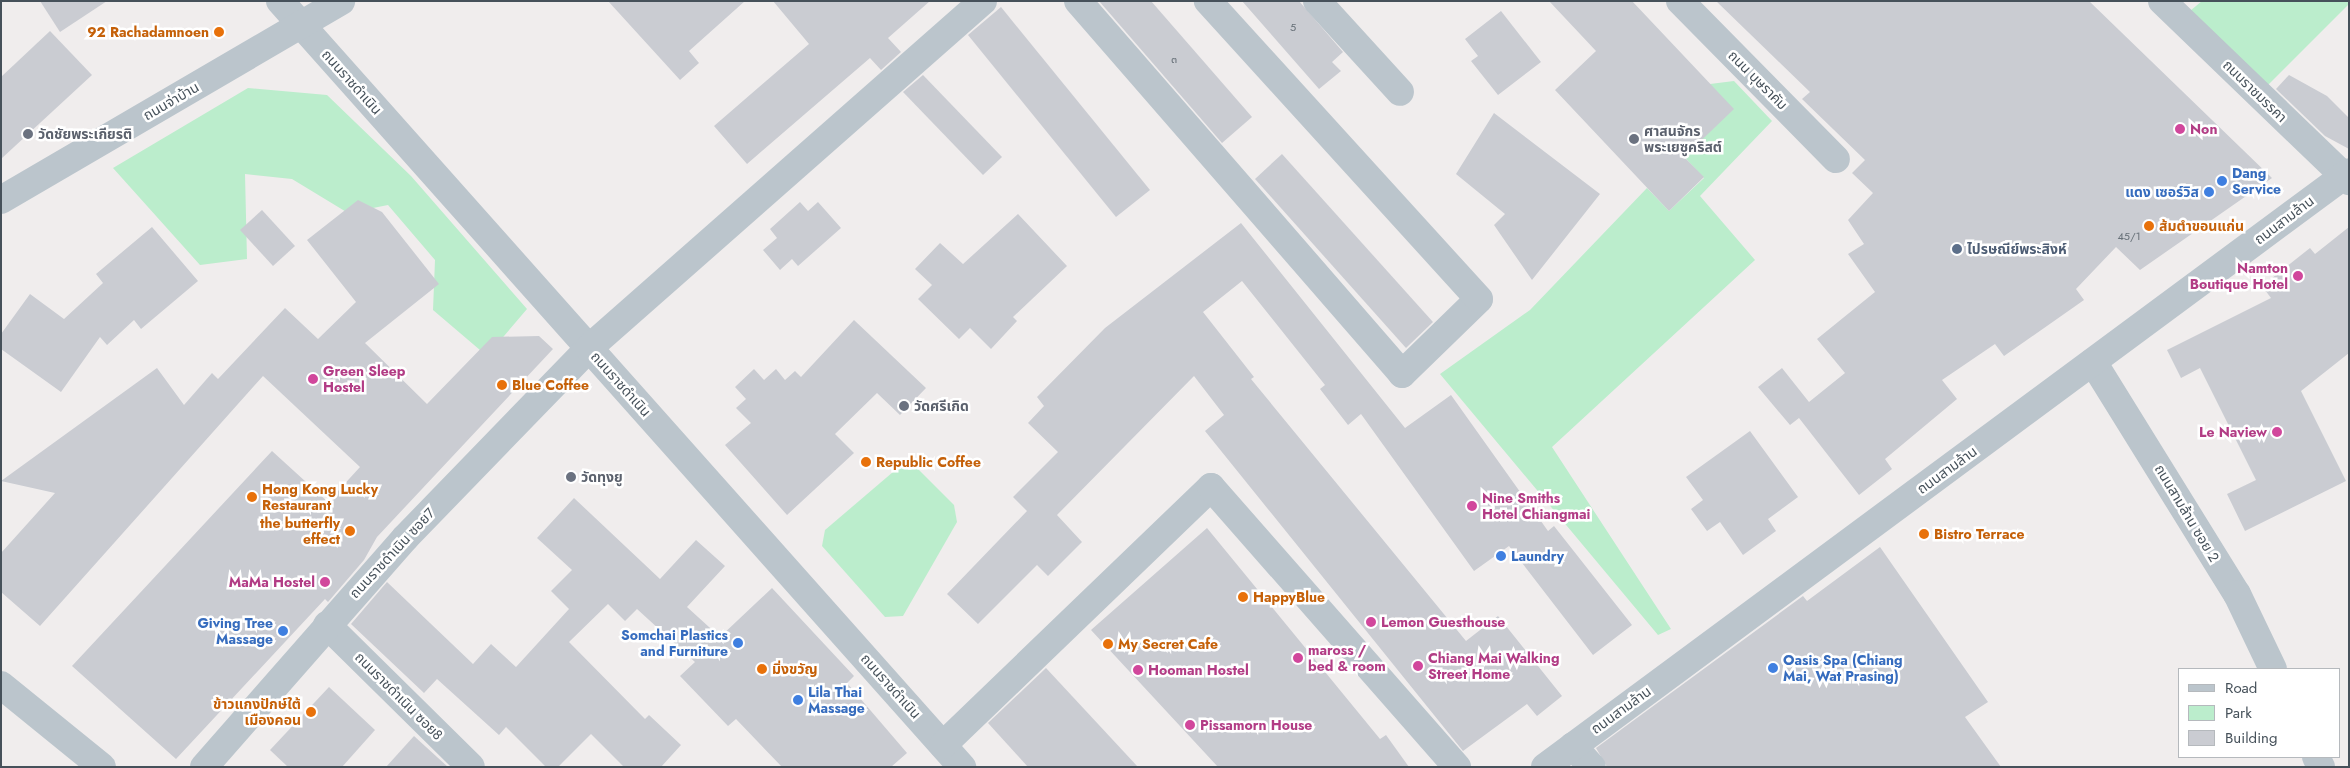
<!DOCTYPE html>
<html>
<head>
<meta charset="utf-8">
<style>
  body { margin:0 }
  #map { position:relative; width:2350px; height:768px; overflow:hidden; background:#f0eded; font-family:Jost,"Noto Sans Thai",sans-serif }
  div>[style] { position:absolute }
  .green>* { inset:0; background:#bbedcc }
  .building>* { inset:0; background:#caccd2 }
  .minor>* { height:28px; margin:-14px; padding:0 14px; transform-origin:14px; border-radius:14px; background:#bbc5cc }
  .dots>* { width:14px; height:14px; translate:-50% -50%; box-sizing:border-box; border:2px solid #fff; border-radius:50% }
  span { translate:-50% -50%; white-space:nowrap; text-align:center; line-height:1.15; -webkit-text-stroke:5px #fff; paint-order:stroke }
  .number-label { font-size:11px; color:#677078 }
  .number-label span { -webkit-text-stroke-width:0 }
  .food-label { font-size:14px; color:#c56008; font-weight:700 }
  .right { translate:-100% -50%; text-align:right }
  .left { translate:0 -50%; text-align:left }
  .street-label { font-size:14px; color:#46515a }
  .hotel-label { font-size:14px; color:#b23c85; font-weight:700 }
  .worship-label { font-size:14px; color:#5b616d; font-weight:700 }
  .shop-label { font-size:14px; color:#366cbe; font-weight:700 }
  .service-label { font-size:14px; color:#4e5e75; font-weight:700 }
  .frame { position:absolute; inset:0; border:2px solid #46515a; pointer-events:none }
  .legend { position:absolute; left:2178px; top:668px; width:162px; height:90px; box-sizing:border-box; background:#fff; border:1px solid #b5b9bd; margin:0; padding:6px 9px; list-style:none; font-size:15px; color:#46515a }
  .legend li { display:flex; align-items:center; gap:10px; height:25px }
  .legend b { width:25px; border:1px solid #b5b9bd }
</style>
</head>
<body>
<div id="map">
  <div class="green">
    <i style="clip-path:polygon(2202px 1px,2349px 1px,2349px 4px,2264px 89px,2190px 11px)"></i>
    <i style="clip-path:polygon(1734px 81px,1772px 121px,1700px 196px,1755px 260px,1552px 447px,1671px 629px,1658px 635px,1440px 374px,1530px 310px,1647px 188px,1669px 211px,1704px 178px,1654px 125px,1710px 84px)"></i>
    <i style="clip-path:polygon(248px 88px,327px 95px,411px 176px,527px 309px,487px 356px,433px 310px,435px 260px,388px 205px,348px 213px,292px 179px,245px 174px,247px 259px,200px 265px,113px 168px)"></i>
    <i style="clip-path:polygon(913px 464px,954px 505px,957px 522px,903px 616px,885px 617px,822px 546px,825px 530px,900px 466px)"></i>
  </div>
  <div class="building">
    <i style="clip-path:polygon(40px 1px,107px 1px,60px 32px)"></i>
    <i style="clip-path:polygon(608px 1px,745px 1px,689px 51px,699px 63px,680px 80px)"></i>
    <i style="clip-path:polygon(773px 1px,930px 1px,888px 38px,901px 52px,881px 70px,870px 58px,747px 164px,714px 126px,809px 44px)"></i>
    <i style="clip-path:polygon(1099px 1px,1151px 1px,1252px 117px,1222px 143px)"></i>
    <i style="clip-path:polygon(1242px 1px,1299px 1px,1343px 52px,1332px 62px,1341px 71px,1319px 89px)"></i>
    <i style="clip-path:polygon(1549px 1px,1632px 1px,1734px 109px,1684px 157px,1704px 177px,1669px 211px,1555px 90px,1596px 51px)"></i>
    <i style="clip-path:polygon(1716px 1px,2089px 1px,2272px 178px,2140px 270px,2116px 247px,2076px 289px,2084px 300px,2004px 356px,1995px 344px,1942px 380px,1957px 399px,1885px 459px,1892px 469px,1859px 495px,1799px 418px,1790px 425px,1758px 387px,1782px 368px,1809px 402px,1845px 373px,1817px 339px,1875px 292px,1848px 254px,1864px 244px,1848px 220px,1873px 193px,1852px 173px,1865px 160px,1802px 99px,1810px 92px)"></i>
    <i style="clip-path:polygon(1001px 7px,1150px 190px,1116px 217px,968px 35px)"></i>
    <i style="clip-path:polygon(1501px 11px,1541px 62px,1498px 95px,1471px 61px,1478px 56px,1465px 39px)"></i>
    <i style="clip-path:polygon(50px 31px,92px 75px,1px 159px,1px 77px)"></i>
    <i style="clip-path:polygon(923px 75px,1002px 157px,983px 175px,903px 92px)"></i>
    <i style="clip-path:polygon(2289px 75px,2327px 96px,2349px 118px,2349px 149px,2325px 136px,2276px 89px)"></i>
    <i style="clip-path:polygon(1494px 113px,1600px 194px,1532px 280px,1494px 225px,1505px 214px,1456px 174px)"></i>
    <i style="clip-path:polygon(1282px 154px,1433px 322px,1406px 348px,1255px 179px)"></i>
    <i style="clip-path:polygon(358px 200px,382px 212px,439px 284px,365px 343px,427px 404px,492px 337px,539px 336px,553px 349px,377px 537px,364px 560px,328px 602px,325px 599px,176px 759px,72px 666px,272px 451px,328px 502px,360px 467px,263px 376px,40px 626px,1px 592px,1px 553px,55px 493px,1px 481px,157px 368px,184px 405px,212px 373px,218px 379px,285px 308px,318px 339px,356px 302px,307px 240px)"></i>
    <i style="clip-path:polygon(800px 202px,808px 211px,818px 202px,841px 228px,798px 266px,792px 259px,780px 270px,763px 250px,777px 238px,770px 229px)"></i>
    <i style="clip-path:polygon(262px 210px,295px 246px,273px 266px,240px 230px)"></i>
    <i style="clip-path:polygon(1018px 214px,1067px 266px,1013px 317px,1017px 321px,991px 349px,970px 328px,959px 339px,918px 299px,932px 285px,915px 269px,940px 243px,963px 264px)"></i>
    <i style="clip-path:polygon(1241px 223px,1405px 428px,1451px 395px,1548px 531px,1554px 526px,1632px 625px,1593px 655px,1509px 546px,1474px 571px,1361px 414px,1348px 425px,1320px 389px,1325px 385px,1242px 281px,1203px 312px,1254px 377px,1251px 379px,1466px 641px,1498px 616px,1562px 696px,1537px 716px,1527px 704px,1463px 751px,1205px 431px,1224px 415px,1194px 376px,1057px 515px,1082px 542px,1048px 576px,1037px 565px,978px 624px,947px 594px,1027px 511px,1013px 497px,1058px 452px,1028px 423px,1044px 406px,1037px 397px,1105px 328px)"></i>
    <i style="clip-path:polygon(152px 227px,198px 281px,141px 329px,134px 320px,107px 345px,100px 337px,61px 392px,1px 349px,1px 334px,30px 294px,64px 319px,103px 283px,96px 274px)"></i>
    <i style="clip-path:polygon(2349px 227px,2349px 353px,2301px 391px,2346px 481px,2245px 531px,2227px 494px,2256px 480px,2200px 368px,2181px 378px,2167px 350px,2271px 298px,2262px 286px,2310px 248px,2315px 254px)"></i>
    <i style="clip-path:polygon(854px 320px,926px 388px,900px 415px,877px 393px,835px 434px,854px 453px,787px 515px,725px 445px,751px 423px,736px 408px,746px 399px,735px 387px,754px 369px,764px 380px,776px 369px,785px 380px,795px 371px,801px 377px)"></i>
    <i style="clip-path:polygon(1750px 431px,1798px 497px,1768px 519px,1776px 531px,1743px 555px,1720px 522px,1707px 531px,1691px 509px,1703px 500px,1686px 477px)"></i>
    <i style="clip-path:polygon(574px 498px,660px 579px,696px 540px,725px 566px,687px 607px,720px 637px,772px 588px,854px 676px,847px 683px,907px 753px,891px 767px,782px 767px,736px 719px,728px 726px,680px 676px,695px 662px,637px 609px,625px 621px,608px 604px,569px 642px,645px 719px,649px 715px,681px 745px,661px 767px,624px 767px,591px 734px,558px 767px,546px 767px,506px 727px,499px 735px,437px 679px,424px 693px,351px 624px,387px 582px,473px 664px,491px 644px,516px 667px,569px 609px,551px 591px,572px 570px,537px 538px)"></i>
    <i style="clip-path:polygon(1207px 528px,1380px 739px,1386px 735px,1409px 767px,1218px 767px,1091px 630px)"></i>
    <i style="clip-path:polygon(1880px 547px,1988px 702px,1965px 717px,2001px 767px,1607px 767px,1596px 748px,1803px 596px,1807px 601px)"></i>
    <i style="clip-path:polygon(1046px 668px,1138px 767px,1028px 767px,988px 723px)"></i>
    <i style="clip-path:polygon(329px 687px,375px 730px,342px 767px,288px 767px,270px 750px)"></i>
    <i style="clip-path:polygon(414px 736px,448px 767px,386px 767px)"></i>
  </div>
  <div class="minor">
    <i style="left:280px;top:1px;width:1026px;rotate:48.32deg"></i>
    <i style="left:1078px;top:1px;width:494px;rotate:49deg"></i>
    <i style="left:1402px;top:374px;width:107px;rotate:-44.2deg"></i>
    <i style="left:1479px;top:299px;width:403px;rotate:-132.3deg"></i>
    <i style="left:1317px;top:1px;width:123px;rotate:47.6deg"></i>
    <i style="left:1680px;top:1px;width:222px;rotate:45.4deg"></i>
    <i style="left:2162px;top:1px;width:260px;rotate:43.9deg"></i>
    <i style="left:1px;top:200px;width:394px;rotate:-30.3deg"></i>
    <i style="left:2093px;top:362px;width:273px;rotate:58.2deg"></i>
    <i style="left:2237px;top:594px;width:83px;rotate:64.4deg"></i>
    <i style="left:327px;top:625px;width:202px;rotate:44.6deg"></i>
    <i style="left:1px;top:685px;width:130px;rotate:39.1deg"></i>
    <i style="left:943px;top:745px;width:372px;rotate:-43.9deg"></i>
    <i style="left:1211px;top:487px;width:373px;rotate:48.7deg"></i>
    <i style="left:1573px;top:746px;width:28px;rotate:48deg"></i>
    <i style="left:2316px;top:757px;width:11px;rotate:63deg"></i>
    <i style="left:204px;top:767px;width:305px;rotate:-48.7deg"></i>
    <i style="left:405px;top:538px;width:264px;rotate:-45.9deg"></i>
    <i style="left:589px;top:348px;width:525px;rotate:-41.37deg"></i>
    <i style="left:1545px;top:767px;width:1000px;rotate:-36.5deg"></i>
  </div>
  <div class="dots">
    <i style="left:219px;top:32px;background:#e8710a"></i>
    <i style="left:2180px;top:129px;background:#d1479c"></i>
    <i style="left:28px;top:134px;background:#6b7280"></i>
    <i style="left:1634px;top:139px;background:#6b7280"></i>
    <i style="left:2222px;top:181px;background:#3f7fe0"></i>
    <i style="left:2209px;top:192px;background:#3f7fe0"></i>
    <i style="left:2149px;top:226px;background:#e8710a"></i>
    <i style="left:1957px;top:249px;background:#5c6f8a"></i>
    <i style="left:2298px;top:276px;background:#d1479c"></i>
    <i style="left:313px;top:379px;background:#d1479c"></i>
    <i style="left:502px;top:385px;background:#e8710a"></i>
    <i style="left:904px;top:406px;background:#6b7280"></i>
    <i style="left:2277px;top:432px;background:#d1479c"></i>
    <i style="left:866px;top:462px;background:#e8710a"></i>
    <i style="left:571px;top:477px;background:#6b7280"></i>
    <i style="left:252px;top:497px;background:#e8710a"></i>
    <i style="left:1472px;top:506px;background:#d1479c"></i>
    <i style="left:350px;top:531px;background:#e8710a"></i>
    <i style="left:1924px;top:534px;background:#e8710a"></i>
    <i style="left:1501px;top:556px;background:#3f7fe0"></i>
    <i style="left:325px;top:582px;background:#d1479c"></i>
    <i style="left:1243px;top:597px;background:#e8710a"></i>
    <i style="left:1371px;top:622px;background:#d1479c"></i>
    <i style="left:283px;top:631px;background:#3f7fe0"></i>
    <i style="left:738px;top:643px;background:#3f7fe0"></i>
    <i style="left:1108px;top:644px;background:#e8710a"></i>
    <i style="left:1298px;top:658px;background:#d1479c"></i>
    <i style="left:1418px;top:666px;background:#d1479c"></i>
    <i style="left:1773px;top:668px;background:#3f7fe0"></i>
    <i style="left:762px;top:669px;background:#e8710a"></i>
    <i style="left:1138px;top:670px;background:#d1479c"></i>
    <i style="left:798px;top:700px;background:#3f7fe0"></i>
    <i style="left:311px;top:712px;background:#e8710a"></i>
    <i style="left:1190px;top:725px;background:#d1479c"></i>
  </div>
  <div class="number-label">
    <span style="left:1293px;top:27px">5</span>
    <span style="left:1174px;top:59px">๓</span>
    <span style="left:2129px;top:236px">45/1</span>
  </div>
  <div class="food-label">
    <span class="right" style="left:209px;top:32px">92 Rachadamnoen</span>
    <span class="left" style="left:2159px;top:226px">ส้มตำขอนแก่น</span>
    <span class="left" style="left:512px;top:385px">Blue Coffee</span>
    <span class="left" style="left:876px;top:462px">Republic Coffee</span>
    <span class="left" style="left:262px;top:497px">Hong Kong Lucky<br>Restaurant</span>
    <span class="right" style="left:340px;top:531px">the butterfly<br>effect</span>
    <span class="left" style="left:1934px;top:534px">Bistro Terrace</span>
    <span class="left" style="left:1253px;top:597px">HappyBlue</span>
    <span class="left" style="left:1118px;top:644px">My Secret Cafe</span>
    <span class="left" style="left:772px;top:669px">มิ่งขวัญ</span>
    <span class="right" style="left:301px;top:712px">ข้าวแกงปักษ์ใต้<br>เมืองคอน</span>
  </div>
  <div class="street-label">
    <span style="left:1758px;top:80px;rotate:45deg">ถนน บุษราคัม</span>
    <span style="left:352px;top:82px;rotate:48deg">ถนนราชดำเนิน</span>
    <span style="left:2255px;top:91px;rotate:44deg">ถนนราชมรรคา</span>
    <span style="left:171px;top:101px;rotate:-30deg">ถนนจ่าบ้าน</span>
    <span style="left:2284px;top:220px;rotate:-37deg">ถนนสามล้าน</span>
    <span style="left:621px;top:384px;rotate:48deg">ถนนราชดำเนิน</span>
    <span style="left:1947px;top:470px;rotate:-36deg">ถนนสามล้าน</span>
    <span style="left:2187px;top:513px;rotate:59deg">ถนนสามล้าน ซอย 2</span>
    <span style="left:392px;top:553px;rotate:-47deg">ถนนราชดำเนิน ซอย7</span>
    <span style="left:891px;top:686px;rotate:48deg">ถนนราชดำเนิน</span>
    <span style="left:399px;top:696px;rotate:45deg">ถนนราชดำเนิน ซอย8</span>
    <span style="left:1621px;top:710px;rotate:-36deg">ถนนสามล้าน</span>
  </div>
  <div class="hotel-label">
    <span class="left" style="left:2190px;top:129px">Non</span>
    <span class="right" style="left:2288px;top:276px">Namton<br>Boutique Hotel</span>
    <span class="left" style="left:323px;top:379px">Green Sleep<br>Hostel</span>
    <span class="right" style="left:2267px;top:432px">Le Naview</span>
    <span class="left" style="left:1482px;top:506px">Nine Smiths<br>Hotel Chiangmai</span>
    <span class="right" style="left:315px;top:582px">MaMa Hostel</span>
    <span class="left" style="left:1381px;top:622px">Lemon Guesthouse</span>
    <span class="left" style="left:1308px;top:658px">maross /<br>bed &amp; room</span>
    <span class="left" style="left:1428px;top:666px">Chiang Mai Walking<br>Street Home</span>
    <span class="left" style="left:1148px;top:670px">Hooman Hostel</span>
    <span class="left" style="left:1200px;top:725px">Pissamorn House</span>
  </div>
  <div class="worship-label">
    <span class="left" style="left:1644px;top:139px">ศาสนจักร<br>พระเยซูคริสต์</span>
    <span class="left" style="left:38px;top:134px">วัดชัยพระเกียรติ</span>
    <span class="left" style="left:914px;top:406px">วัดศรีเกิด</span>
    <span class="left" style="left:581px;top:477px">วัดทุงยู</span>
  </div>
  <div class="shop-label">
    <span class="left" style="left:2232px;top:181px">Dang<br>Service</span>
    <span class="right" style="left:2199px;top:192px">แดง เซอร์วิส</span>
    <span class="left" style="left:1511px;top:556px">Laundry</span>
    <span class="right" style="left:273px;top:631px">Giving Tree<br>Massage</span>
    <span class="right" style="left:728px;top:643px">Somchai Plastics<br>and Furniture</span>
    <span class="left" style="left:1783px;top:668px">Oasis Spa (Chiang<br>Mai, Wat Prasing)</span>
    <span class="left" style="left:808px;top:700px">Lila Thai<br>Massage</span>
  </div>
  <div class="service-label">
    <span class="left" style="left:1967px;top:249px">ไปรษณีย์พระสิงห์</span>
  </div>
  <div class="frame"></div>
  <ul class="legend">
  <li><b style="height:6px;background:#bbc5cc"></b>Road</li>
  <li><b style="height:14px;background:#bbedcc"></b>Park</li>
  <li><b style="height:14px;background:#caccd2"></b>Building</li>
  </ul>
</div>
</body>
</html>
